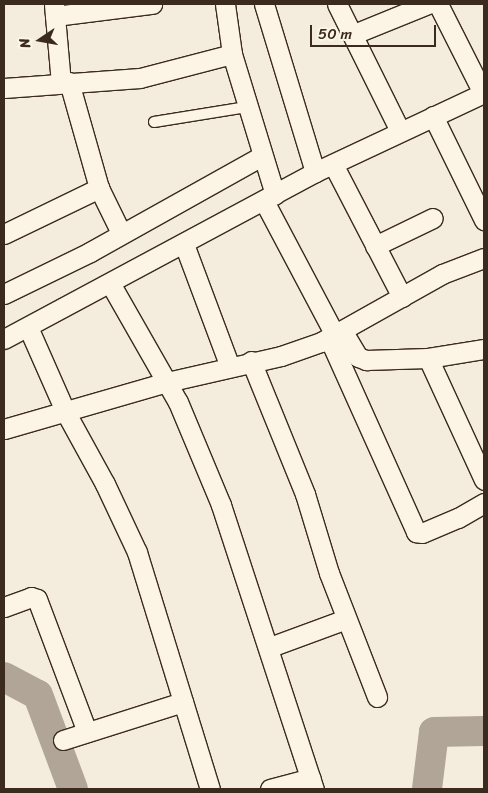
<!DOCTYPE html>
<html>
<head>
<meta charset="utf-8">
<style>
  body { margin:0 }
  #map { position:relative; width:488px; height:793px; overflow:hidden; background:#f4eddd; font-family:Sriracha,sans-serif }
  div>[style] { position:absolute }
  .river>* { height:30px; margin:-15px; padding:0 15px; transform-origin:15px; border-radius:15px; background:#b0a596 }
  .roads { filter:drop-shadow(1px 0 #3b2a1e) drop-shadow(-1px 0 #3b2a1e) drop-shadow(0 1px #3b2a1e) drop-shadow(0 -1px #3b2a1e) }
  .lane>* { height:10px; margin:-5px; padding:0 5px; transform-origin:5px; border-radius:5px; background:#fcf5e5 }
  .street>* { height:19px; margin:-9.5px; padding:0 9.5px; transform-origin:9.5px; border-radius:9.5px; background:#fcf5e5 }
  span { translate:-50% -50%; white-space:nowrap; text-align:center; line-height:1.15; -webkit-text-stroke:5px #fcf5e5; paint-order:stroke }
  .frame { position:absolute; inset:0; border:5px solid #3b2a1e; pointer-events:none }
  .north { position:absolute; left:15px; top:15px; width:50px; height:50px; -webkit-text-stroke:4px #fcf5e5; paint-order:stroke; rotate:258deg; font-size:14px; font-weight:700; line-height:20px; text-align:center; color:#3b2a1e }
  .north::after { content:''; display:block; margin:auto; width:18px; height:22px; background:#3b2a1e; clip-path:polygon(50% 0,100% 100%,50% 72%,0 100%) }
  .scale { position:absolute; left:310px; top:25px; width:126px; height:22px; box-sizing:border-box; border:2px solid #3b2a1e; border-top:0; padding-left:6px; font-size:15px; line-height:18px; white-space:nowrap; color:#3b2a1e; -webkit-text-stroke:4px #fcf5e5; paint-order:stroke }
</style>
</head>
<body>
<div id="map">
  <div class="river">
    <i style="left:4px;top:677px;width:38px;rotate:28deg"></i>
    <i style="left:38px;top:695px;width:100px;rotate:69.6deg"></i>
    <i style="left:427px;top:789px;width:57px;rotate:-83deg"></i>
    <i style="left:434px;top:732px;width:50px;rotate:-1.1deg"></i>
  </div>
  <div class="roads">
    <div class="lane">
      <i style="left:154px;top:122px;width:94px;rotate:-9.2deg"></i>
    </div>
    <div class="street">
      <i style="left:225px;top:4px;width:50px;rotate:82deg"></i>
      <i style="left:232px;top:54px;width:147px;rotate:73deg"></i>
      <i style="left:264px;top:4px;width:176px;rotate:73.1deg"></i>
      <i style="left:337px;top:4px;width:142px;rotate:63.6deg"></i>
      <i style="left:438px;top:4px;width:100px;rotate:63.2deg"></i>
      <i style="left:54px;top:5px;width:78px;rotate:84.9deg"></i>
      <i style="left:55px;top:16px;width:98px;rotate:-7.1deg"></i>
      <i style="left:354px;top:34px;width:80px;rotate:-22.1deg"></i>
      <i style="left:69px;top:82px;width:110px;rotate:74.2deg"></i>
      <i style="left:99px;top:188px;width:50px;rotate:63.9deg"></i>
      <i style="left:4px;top:88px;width:136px;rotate:-4.2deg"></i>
      <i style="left:140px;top:78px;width:95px;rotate:-14.6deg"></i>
      <i style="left:433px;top:116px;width:116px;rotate:63.9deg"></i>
      <i style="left:333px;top:164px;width:150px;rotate:62.6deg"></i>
      <i style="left:264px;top:201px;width:152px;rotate:62.1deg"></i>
      <i style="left:4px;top:234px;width:106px;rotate:-25.8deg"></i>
      <i style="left:184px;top:244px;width:131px;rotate:69.5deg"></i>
      <i style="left:375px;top:246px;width:64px;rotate:-25.8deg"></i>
      <i style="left:110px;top:283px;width:137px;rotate:60.3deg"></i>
      <i style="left:178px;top:402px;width:112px;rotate:67.3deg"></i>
      <i style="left:221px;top:505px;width:299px;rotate:71.9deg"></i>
      <i style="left:4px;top:294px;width:96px;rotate:-26deg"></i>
      <i style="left:90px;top:252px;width:197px;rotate:-29.2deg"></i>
      <i style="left:28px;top:327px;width:94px;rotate:66.2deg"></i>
      <i style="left:66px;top:413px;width:81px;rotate:61.2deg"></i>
      <i style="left:105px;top:484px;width:75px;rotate:64.8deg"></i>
      <i style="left:137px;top:552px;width:248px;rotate:72.9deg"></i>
      <i style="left:343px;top:332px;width:29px;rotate:59deg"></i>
      <i style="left:358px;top:357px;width:9px;rotate:21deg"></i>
      <i style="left:366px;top:360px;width:62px;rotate:-1.8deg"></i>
      <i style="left:428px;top:358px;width:57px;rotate:-9.1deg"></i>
      <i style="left:329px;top:338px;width:213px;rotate:65.8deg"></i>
      <i style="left:416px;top:532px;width:6px;rotate:9deg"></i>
      <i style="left:422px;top:533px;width:39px;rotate:-23deg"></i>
      <i style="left:458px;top:518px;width:30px;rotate:-30deg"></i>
      <i style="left:4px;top:339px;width:353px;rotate:-28.2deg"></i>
      <i style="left:315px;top:172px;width:187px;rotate:-25.1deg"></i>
      <i style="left:428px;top:358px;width:134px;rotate:65.3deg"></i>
      <i style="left:251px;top:361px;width:144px;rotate:67.9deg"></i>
      <i style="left:305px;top:494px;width:83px;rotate:73.1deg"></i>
      <i style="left:329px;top:573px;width:133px;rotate:68.8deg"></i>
      <i style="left:4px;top:429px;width:170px;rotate:-16.1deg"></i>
      <i style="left:167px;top:382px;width:117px;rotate:-12.8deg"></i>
      <i style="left:281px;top:356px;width:42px;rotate:-19.3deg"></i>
      <i style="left:321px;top:342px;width:139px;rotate:-29.3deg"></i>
      <i style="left:442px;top:274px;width:45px;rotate:-20.9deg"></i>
      <i style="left:4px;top:607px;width:29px;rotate:-20deg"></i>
      <i style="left:31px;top:597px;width:6px;rotate:18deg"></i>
      <i style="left:37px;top:599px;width:142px;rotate:69.4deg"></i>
      <i style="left:270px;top:647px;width:81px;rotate:-20.2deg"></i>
      <i style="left:63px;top:740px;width:126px;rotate:-17.6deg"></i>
      <i style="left:270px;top:789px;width:42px;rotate:-15deg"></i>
    </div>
  </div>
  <div class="frame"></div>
  <div class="north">N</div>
  <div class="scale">50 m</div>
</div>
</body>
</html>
